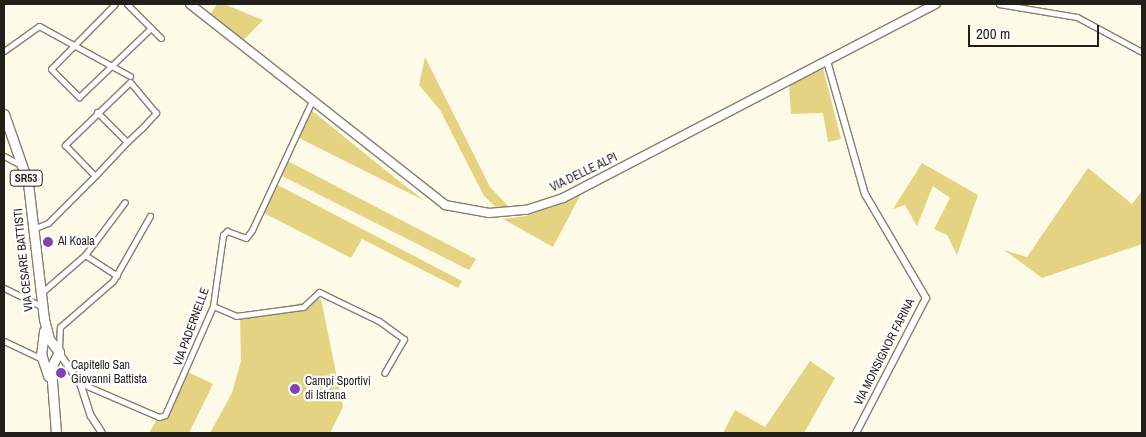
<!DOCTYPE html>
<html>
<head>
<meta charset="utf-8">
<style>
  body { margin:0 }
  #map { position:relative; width:1146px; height:437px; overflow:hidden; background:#fefae8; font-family:"Archivo Narrow",sans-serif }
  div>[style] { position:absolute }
  .green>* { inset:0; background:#e4d380 }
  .roads { filter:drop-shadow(1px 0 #848070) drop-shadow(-1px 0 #848070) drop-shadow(0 1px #848070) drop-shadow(0 -1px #848070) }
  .minor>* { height:5px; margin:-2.5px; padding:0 2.5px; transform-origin:2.5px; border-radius:2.5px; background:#fff }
  .tertiary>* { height:6px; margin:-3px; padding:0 3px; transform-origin:3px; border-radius:3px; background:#fff }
  .secondary>* { height:8px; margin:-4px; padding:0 4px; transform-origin:4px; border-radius:4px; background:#fff }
  .primary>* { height:9px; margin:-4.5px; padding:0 4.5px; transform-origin:4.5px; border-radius:4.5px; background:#fff }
  .dots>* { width:14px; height:14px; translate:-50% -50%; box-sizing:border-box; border:2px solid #fff; border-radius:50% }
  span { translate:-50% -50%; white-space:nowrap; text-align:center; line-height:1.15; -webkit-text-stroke:4.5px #fff; paint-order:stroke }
  .shield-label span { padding:1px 4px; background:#fff; border:1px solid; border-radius:4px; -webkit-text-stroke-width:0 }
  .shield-label { font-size:11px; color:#201f19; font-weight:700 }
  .street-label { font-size:12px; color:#201f19 }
  .poi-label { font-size:12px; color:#201f19 }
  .left { translate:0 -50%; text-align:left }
  .frame { position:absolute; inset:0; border:5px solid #201f19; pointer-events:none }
  .scale { position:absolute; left:968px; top:25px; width:131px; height:22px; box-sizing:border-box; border:2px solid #201f19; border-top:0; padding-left:6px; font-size:15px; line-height:18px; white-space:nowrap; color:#201f19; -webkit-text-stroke:4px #fff; paint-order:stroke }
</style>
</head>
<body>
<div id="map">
  <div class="green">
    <i style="clip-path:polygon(217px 4px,224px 4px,263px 20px,241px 43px,210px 15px)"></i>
    <i style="clip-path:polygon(425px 57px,490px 187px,510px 208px,501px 212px,484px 196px,440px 110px,419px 85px)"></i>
    <i style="clip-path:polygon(823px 68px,841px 139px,828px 142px,823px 113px,791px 114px,789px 85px)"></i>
    <i style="clip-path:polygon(310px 109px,395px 178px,425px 201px,295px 136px)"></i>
    <i style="clip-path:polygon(284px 159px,476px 259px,469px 270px,278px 174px)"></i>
    <i style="clip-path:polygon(922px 163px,978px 195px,957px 255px,947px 235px,934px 229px,950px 198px,933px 186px,917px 226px,905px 205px,893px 209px)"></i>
    <i style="clip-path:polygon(1088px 168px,1132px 204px,1142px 191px,1142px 244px,1042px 278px,1004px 250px,1027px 257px)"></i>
    <i style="clip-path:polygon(274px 183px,462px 281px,458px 288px,362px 239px,351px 258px,262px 212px)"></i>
    <i style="clip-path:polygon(583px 190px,553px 247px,503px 219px,526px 216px)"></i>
    <i style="clip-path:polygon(321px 299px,343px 407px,330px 433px,210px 433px,232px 393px,241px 361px,240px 315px)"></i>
    <i style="clip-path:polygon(810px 361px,835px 378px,804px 433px,723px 433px,735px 410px,765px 427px)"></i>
    <i style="clip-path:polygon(188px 372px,213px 384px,189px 433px,149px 433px,156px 421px,165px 418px)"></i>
  </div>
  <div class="roads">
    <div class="minor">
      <i style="left:115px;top:4px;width:91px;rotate:134.6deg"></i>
      <i style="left:51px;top:69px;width:40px;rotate:45deg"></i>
      <i style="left:79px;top:97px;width:100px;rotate:-43.8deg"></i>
      <i style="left:127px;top:4px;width:48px;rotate:45deg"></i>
      <i style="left:999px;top:4px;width:79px;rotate:9.5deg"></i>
      <i style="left:1077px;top:17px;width:74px;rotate:28.3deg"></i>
      <i style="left:4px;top:51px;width:43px;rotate:-35.5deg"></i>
      <i style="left:39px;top:26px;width:104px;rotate:28.8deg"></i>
      <i style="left:97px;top:112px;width:42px;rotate:45deg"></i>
      <i style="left:4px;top:156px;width:21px;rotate:28deg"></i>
      <i style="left:33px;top:229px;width:16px;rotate:-22deg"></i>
      <i style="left:48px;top:223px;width:66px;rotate:-45deg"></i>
      <i style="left:95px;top:176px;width:47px;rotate:-46.7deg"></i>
      <i style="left:127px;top:142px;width:21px;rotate:-43deg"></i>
      <i style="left:142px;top:128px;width:21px;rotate:-47deg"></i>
      <i style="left:156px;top:113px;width:40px;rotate:-130deg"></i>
      <i style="left:130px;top:82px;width:91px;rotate:135.9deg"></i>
      <i style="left:65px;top:145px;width:43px;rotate:45.9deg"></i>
      <i style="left:85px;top:255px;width:38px;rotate:33deg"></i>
      <i style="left:4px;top:288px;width:41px;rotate:25.9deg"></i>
      <i style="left:40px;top:294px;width:60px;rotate:-40.9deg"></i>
      <i style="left:85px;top:255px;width:66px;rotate:-53deg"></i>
      <i style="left:213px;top:306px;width:25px;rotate:23deg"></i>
      <i style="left:236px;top:316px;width:68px;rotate:-7.7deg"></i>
      <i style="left:303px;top:307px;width:22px;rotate:-43deg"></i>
      <i style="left:319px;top:292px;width:67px;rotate:25.8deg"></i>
      <i style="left:379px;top:321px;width:31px;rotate:36deg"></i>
      <i style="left:404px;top:339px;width:39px;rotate:120deg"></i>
      <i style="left:4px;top:341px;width:42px;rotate:25.3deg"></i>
      <i style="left:59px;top:351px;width:24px;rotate:-88deg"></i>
      <i style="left:60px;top:327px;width:70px;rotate:-41deg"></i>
      <i style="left:113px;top:281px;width:75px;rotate:-60.4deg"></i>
      <i style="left:80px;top:383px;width:86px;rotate:23.3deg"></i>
      <i style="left:159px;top:417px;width:6px;rotate:-18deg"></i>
      <i style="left:165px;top:415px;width:119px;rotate:-66.2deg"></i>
      <i style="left:213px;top:306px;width:72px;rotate:-82deg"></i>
      <i style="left:223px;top:235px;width:6px;rotate:-45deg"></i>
      <i style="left:227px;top:231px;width:20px;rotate:20deg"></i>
      <i style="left:246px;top:238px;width:10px;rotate:-53deg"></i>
      <i style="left:252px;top:230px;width:140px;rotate:-65.1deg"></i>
    </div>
    <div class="tertiary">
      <i style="left:827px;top:61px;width:138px;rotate:74.1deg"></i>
      <i style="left:865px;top:194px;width:121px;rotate:59.6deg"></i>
      <i style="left:926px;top:298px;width:152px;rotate:117.4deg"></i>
      <i style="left:59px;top:353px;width:37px;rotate:55deg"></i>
      <i style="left:80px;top:383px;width:35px;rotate:72deg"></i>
      <i style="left:91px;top:416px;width:20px;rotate:57deg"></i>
    </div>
    <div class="secondary">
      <i style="left:190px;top:4px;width:325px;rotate:38.2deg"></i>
      <i style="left:445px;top:205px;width:45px;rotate:10.3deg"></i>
      <i style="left:489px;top:213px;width:37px;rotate:-5deg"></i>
      <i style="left:526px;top:210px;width:39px;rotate:-18deg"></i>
      <i style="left:563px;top:198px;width:420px;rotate:-27.5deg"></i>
    </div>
    <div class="primary">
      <i style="left:4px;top:114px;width:73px;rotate:70.8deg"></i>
      <i style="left:28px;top:183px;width:137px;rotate:83.3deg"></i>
      <i style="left:44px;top:319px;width:21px;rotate:76deg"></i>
      <i style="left:49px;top:339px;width:16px;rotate:52deg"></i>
      <i style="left:59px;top:352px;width:18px;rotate:117deg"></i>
      <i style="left:51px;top:368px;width:65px;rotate:85.6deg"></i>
      <i style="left:44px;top:331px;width:23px;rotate:97deg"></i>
      <i style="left:41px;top:354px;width:23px;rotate:72deg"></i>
    </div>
  </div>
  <div class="dots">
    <i style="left:48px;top:242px;background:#8441b5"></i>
    <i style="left:61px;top:373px;background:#8441b5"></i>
    <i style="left:295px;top:389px;background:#8441b5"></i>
  </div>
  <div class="shield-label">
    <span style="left:26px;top:178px">SR53</span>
  </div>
  <div class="street-label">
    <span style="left:584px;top:173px;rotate:-26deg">VIA DELLE ALPI</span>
    <span style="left:24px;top:260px;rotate:-96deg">VIA CESARE BATTISTI</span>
    <span style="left:192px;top:327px;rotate:-70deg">VIA PADERNELLE</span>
    <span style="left:885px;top:352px;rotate:-63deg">VIA MONSIGNOR FARINA</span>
  </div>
  <div class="poi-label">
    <span class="left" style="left:58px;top:242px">Al Koala</span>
    <span class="left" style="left:71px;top:373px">Capitello San<br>Giovanni Battista</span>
    <span class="left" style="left:305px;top:389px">Campi Sportivi<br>di Istrana</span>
  </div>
  <div class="frame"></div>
  <div class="scale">200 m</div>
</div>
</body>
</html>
